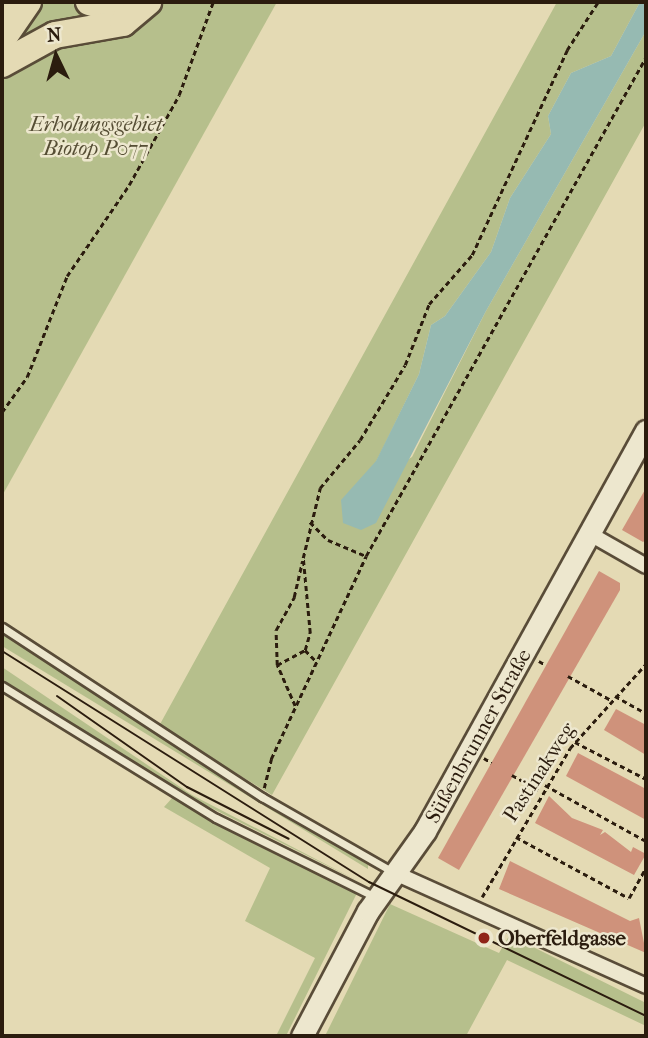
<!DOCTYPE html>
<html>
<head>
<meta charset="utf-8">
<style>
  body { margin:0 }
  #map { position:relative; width:648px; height:1038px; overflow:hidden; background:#e4dab4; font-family:"IM FELL French Canon",serif }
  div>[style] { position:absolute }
  .green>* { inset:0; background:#b6bf8c }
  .water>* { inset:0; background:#96bab2 }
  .building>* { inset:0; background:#cf927b }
  .path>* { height:2.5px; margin-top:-1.25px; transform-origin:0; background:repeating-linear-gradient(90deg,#2b1c0e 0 5px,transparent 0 8.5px) }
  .roads { filter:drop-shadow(2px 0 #594c38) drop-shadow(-2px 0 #594c38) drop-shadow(0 2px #594c38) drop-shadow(0 -2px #594c38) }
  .lane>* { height:7px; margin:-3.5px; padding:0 3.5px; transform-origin:3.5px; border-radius:3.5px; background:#ede7ce }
  .street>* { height:14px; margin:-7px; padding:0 7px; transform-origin:7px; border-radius:7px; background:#ede7ce }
  .secondary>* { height:21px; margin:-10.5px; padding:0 10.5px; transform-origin:10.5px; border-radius:10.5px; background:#ede7ce }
  .highway>* { height:26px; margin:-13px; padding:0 13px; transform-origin:13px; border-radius:13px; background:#e4dab4 }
  .tram>* { height:2px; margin:-1px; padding:0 1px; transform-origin:1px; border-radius:1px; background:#2b1c0e }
  .dots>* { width:19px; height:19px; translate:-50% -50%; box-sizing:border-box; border:4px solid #ede7ce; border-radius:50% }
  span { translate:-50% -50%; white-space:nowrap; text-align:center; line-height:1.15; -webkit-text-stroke:5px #ede7ce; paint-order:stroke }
  .park-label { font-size:21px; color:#554d34; font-style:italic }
  .street-label { font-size:21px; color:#2b1c0e }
  .poi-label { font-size:21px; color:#2b1c0e; font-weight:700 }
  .left { translate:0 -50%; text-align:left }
  .frame { position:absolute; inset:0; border:4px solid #2b1c0e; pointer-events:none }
  .north { position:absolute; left:21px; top:21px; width:70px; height:70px; -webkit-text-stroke:5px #ede7ce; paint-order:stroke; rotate:355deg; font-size:19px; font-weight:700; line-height:28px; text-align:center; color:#2b1c0e }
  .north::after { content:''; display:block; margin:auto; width:24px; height:32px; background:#2b1c0e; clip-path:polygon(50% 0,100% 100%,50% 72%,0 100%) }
</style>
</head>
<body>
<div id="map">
  <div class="green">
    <i style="clip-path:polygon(41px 2px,80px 2px,97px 13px,12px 44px)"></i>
    <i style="clip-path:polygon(157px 2px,277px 2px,2px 496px,2px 71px)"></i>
    <i style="clip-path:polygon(557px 2px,640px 2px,611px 56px,571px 73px,548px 116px,551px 134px,510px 198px,491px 252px,445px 316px,431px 325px,419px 374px,376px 462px,342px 500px,412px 457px,486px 311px,646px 31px,646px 122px,272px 795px,159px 726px)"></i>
    <i style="clip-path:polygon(2px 633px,368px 865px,368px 869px,2px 646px)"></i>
    <i style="clip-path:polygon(2px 667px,192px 795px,360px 882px,175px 790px,2px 680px)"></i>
    <i style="clip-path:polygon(173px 797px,357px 893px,286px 1036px,276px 1036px,315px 958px,245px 921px,270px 868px,164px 807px)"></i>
    <i style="clip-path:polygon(390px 904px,499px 953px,509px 936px,527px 944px,646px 1003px,646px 1026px,507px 960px,466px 1036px,325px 1036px)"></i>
  </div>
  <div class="water">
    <i style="clip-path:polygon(640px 2px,646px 2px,646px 31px,486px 311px,376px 523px,361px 530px,343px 523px,341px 500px,376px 461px,419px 374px,431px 325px,445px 316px,491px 252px,510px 198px,551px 134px,548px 116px,571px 73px,611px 56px)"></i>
  </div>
  <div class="building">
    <i style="clip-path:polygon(646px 488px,646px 540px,643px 542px,622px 530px)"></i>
    <i style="clip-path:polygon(599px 571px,620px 583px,620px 590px,459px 870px,438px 858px)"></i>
    <i style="clip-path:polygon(616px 709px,646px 725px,646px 755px,604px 730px)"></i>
    <i style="clip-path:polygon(578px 753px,646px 789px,646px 820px,566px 776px)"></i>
    <i style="clip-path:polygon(549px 796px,572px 818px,603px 830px,600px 835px,605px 832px,631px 852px,633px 847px,646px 854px,634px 875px,535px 823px)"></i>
    <i style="clip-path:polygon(510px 861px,630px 921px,639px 918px,646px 953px,499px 889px)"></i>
  </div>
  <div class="path">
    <i style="left:2px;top:412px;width:43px;rotate:-54.5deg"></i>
    <i style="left:27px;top:377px;width:109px;rotate:-68.4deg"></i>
    <i style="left:67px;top:276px;width:110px;rotate:-55.7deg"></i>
    <i style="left:129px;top:185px;width:103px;rotate:-60.9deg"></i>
    <i style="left:179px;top:95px;width:99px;rotate:-69.9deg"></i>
    <i style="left:310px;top:522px;width:25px;rotate:45deg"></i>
    <i style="left:328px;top:540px;width:41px;rotate:22.8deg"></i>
    <i style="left:305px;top:650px;width:18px;rotate:-74deg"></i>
    <i style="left:310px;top:633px;width:75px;rotate:-95.3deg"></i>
    <i style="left:303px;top:558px;width:72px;rotate:-76.3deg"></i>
    <i style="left:320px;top:488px;width:62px;rotate:-50.2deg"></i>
    <i style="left:360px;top:440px;width:87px;rotate:-59deg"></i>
    <i style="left:405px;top:365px;width:66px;rotate:-68.5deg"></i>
    <i style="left:429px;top:304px;width:65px;rotate:-48.7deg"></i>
    <i style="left:472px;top:255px;width:226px;rotate:-65.1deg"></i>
    <i style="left:567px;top:50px;width:57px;rotate:-57.1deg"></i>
    <i style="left:539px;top:661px;width:8px;rotate:30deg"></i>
    <i style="left:277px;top:665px;width:35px;rotate:-92deg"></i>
    <i style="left:276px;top:630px;width:38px;rotate:-61deg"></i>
    <i style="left:294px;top:597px;width:37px;rotate:-77deg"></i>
    <i style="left:568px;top:676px;width:49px;rotate:29.2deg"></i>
    <i style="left:615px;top:696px;width:35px;rotate:29deg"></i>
    <i style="left:295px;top:706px;width:45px;rotate:-113.7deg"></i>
    <i style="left:277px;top:665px;width:32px;rotate:-28deg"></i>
    <i style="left:305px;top:650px;width:17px;rotate:45deg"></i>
    <i style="left:575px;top:742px;width:80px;rotate:27.5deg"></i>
    <i style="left:484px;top:758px;width:9px;rotate:32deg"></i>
    <i style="left:512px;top:775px;width:33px;rotate:29deg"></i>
    <i style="left:545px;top:785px;width:115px;rotate:29deg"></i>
    <i style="left:264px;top:788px;width:30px;rotate:-76deg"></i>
    <i style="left:271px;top:759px;width:224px;rotate:-64.9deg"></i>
    <i style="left:366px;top:556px;width:572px;rotate:-60.7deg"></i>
    <i style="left:516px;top:837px;width:128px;rotate:28.4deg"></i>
    <i style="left:629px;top:898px;width:35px;rotate:-61deg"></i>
    <i style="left:482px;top:897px;width:173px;rotate:-59.4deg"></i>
    <i style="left:570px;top:748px;width:113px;rotate:-47.9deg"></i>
  </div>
  <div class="roads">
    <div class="lane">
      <i style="left:2px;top:627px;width:311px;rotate:33.2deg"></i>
      <i style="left:262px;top:797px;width:149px;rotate:29.8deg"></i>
      <i style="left:2px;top:686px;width:251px;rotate:31.7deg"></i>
      <i style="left:216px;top:818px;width:178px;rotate:26.4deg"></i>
    </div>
    <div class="street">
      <i style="left:590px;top:534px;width:64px;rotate:29.7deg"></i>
      <i style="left:395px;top:873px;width:275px;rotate:24.2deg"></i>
    </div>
    <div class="secondary">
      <i style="left:302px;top:1036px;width:141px;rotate:-62.2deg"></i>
      <i style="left:368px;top:911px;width:98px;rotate:-54.5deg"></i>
      <i style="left:425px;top:831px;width:457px;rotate:-61.1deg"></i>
    </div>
    <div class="highway">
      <i style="left:89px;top:2px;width:32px;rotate:16deg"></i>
      <i style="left:120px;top:11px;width:22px;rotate:-22deg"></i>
      <i style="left:2px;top:8px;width:7px;rotate:-56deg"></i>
      <i style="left:2px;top:40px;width:46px;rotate:-55.6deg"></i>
      <i style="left:2px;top:64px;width:60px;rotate:-28.7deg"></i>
      <i style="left:55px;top:35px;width:69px;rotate:-10deg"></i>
      <i style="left:123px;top:23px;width:33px;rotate:-40deg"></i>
    </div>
  </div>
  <div class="tram">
    <i style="left:2px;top:651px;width:434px;rotate:32.2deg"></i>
    <i style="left:369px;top:882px;width:308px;rotate:25.8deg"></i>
    <i style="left:57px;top:696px;width:159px;rotate:35deg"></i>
    <i style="left:187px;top:787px;width:114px;rotate:27deg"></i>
  </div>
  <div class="dots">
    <i style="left:484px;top:938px;background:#8f2418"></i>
  </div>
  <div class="park-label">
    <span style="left:96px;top:136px">Erholungsgebiet<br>Biotop P077</span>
  </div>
  <div class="street-label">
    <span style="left:478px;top:736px;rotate:-61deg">Süßenbrunner Straße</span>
    <span style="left:539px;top:772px;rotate:-57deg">Pastinakweg</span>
  </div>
  <div class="poi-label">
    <span class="left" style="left:498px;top:938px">Oberfeldgasse</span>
  </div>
  <div class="frame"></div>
  <div class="north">N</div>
</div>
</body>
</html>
